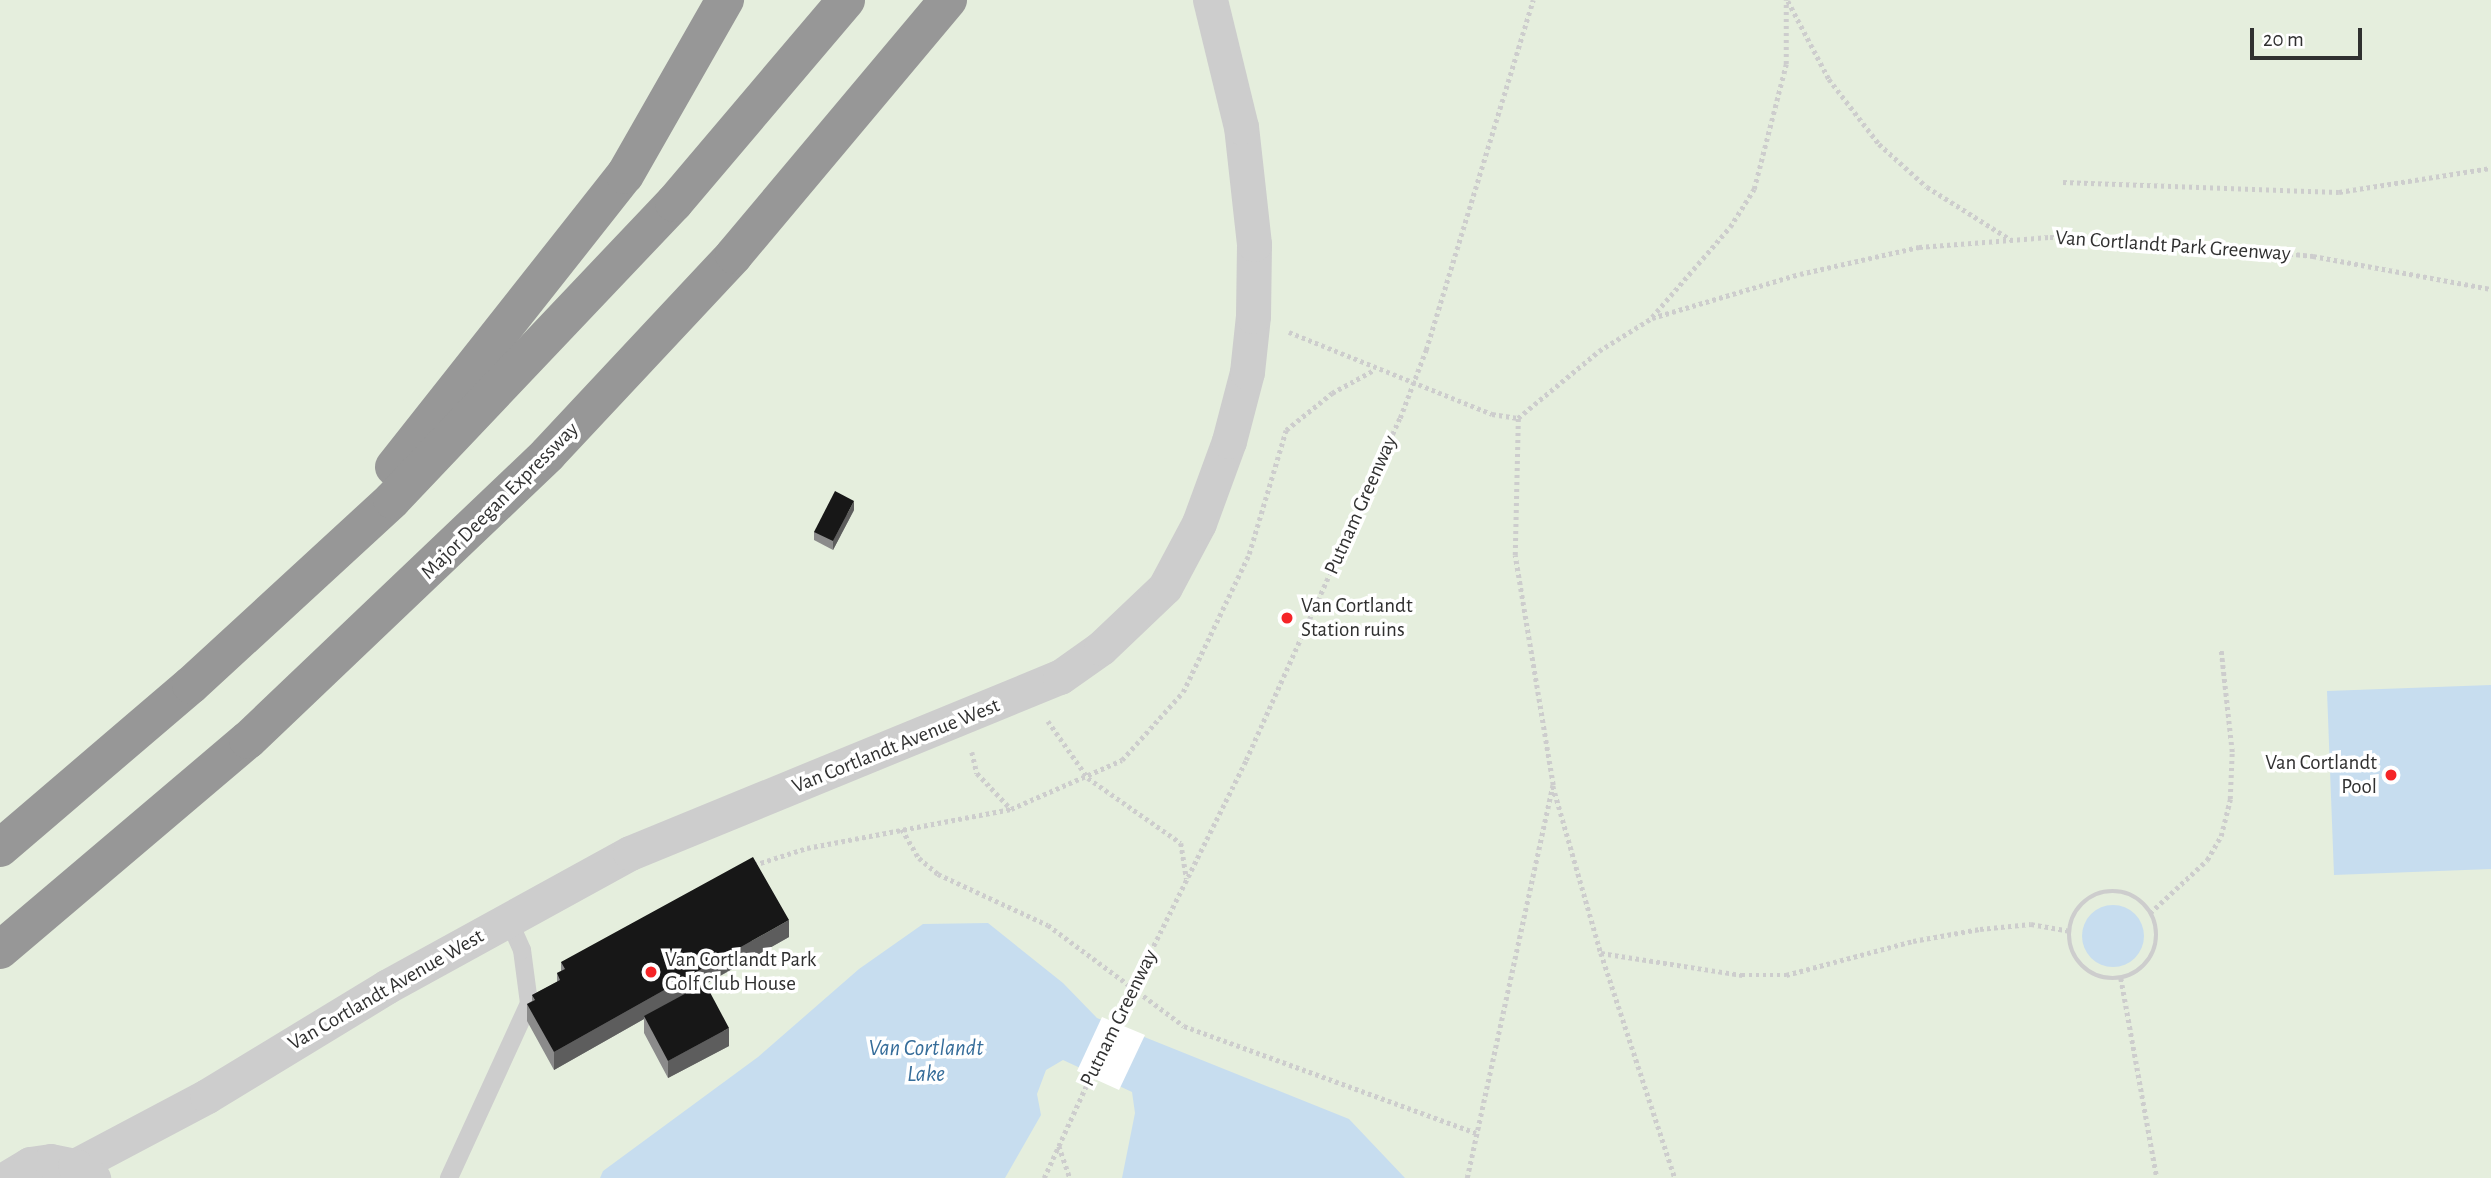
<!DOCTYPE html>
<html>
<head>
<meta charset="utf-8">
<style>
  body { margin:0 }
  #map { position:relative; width:2491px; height:1178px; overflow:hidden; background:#fff; font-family:"Alegreya Sans",sans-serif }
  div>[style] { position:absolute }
  .green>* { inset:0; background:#e5eedd }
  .water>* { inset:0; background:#c7ddef }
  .round { border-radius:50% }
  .pier>* { inset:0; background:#fff }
  .path>* { height:4.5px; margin-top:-2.25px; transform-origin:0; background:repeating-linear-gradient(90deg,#cdcdcd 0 3.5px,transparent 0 7px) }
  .path>.ring { margin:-2.25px; padding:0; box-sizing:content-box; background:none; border:4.5px solid #cdcdcd; border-radius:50% }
  .service>* { height:18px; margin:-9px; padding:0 9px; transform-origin:9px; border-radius:9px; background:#cdcdcd }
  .minor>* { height:35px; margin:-17.5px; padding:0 17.5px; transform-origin:17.5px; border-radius:17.5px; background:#cdcdcd }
  .motorway>* { height:38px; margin:-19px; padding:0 19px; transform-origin:19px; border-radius:19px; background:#979797 }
  .wall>* { inset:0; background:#8b8b8b }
  .shaded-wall>* { inset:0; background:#5d5d5d }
  .building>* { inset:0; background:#171717 }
  .dots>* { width:19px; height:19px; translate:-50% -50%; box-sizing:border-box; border:4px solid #fff; border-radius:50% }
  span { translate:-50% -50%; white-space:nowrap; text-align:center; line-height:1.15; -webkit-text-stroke:7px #fff; paint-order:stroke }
  .street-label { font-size:21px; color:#303030 }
  .poi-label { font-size:21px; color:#303030 }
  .left { translate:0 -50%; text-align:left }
  .right { translate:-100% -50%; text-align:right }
  .water-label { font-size:23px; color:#366d9a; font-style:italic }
  .scale { position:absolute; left:2250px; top:28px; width:112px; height:32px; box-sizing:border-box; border:4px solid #303030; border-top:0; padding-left:9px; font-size:21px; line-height:24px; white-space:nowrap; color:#303030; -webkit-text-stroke:5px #fff; paint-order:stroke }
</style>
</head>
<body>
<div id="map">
  <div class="green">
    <i style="clip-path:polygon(0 0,2491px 0,2491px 1178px,0 1178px)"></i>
  </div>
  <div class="water">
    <i style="clip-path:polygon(2491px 685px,2491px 869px,2334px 875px,2327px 691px)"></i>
    <i class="round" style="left:2082px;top:905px;width:62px;height:62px"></i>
    <i style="clip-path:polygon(988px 923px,1063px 983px,1097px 1018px,1349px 1119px,1405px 1178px,1122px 1178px,1135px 1113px,1132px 1092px,1063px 1060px,1046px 1070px,1037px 1094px,1041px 1115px,1005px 1178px,600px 1178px,603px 1171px,758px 1057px,859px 969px,923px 924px)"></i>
  </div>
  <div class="pier">
    <i style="clip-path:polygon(1102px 1017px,1145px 1035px,1119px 1090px,1077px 1071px)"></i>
  </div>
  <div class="path">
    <i style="left:1788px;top:1px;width:88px;rotate:62.3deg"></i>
    <i style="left:1829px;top:79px;width:82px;rotate:52.4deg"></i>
    <i style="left:1879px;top:144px;width:64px;rotate:41.9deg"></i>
    <i style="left:1927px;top:187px;width:99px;rotate:32.2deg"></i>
    <i style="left:2063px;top:182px;width:276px;rotate:2.1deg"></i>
    <i style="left:2339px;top:192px;width:154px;rotate:-9deg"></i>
    <i style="left:1652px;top:317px;width:119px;rotate:-49.1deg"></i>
    <i style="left:1730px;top:227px;width:45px;rotate:-57.7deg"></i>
    <i style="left:1754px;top:189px;width:129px;rotate:-75.6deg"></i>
    <i style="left:1786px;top:64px;width:64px;rotate:-90deg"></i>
    <i style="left:1289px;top:332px;width:219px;rotate:22deg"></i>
    <i style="left:1492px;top:414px;width:26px;rotate:9deg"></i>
    <i style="left:1518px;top:418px;width:105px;rotate:-39.6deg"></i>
    <i style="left:1599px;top:351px;width:62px;rotate:-31.9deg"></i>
    <i style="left:1652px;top:318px;width:154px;rotate:-16.6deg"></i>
    <i style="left:1800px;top:274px;width:122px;rotate:-12.8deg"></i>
    <i style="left:1919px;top:247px;width:131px;rotate:-4.4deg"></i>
    <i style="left:2050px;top:237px;width:114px;rotate:2deg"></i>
    <i style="left:2164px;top:241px;width:150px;rotate:5.7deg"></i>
    <i style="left:2313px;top:256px;width:181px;rotate:10.5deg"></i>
    <i style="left:1048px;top:721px;width:70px;rotate:54.9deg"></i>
    <i style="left:1088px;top:778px;width:113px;rotate:35deg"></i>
    <i style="left:1181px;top:843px;width:36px;rotate:81deg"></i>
    <i style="left:972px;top:752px;width:22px;rotate:77deg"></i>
    <i style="left:977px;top:773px;width:50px;rotate:46.6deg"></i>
    <i style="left:1553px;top:786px;width:174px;rotate:74deg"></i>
    <i style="left:1601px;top:953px;width:237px;rotate:71.8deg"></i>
    <i style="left:902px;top:829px;width:34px;rotate:60deg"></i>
    <i style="left:919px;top:858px;width:25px;rotate:40deg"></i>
    <i style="left:938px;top:874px;width:121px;rotate:24.9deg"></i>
    <i style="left:1048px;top:925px;width:169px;rotate:36.6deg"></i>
    <i style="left:1184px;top:1026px;width:311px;rotate:20.1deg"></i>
    <i style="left:754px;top:865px;width:56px;rotate:-17.8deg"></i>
    <i style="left:807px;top:848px;width:208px;rotate:-10.8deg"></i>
    <i style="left:1011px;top:809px;width:121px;rotate:-23.8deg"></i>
    <i style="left:1122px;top:760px;width:91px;rotate:-48.1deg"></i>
    <i style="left:1183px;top:692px;width:153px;rotate:-64.4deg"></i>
    <i style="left:1249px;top:554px;width:129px;rotate:-73.4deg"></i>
    <i style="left:1286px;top:430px;width:59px;rotate:-38.8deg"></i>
    <i style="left:1332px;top:393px;width:48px;rotate:-28.7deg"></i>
    <i class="ring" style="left:2069px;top:891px;width:83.5px;height:83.5px"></i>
    <i style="left:2150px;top:913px;width:78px;rotate:-42.9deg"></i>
    <i style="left:2207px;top:860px;width:28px;rotate:-60deg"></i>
    <i style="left:2221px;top:836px;width:38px;rotate:-76deg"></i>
    <i style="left:2230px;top:799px;width:47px;rotate:-87.6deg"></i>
    <i style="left:2232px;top:752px;width:103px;rotate:-96.2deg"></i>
    <i style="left:1601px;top:953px;width:143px;rotate:8.9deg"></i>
    <i style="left:1742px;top:975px;width:44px"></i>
    <i style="left:1786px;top:975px;width:131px;rotate:-15deg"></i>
    <i style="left:1913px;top:941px;width:68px;rotate:-10.2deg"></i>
    <i style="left:1980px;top:929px;width:51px;rotate:-5.6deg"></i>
    <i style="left:2031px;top:924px;width:40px;rotate:10deg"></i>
    <i style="left:2121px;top:978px;width:203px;rotate:79.8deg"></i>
    <i style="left:1059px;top:1146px;width:34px;rotate:71deg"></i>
    <i style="left:1044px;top:1178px;width:173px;rotate:-65.4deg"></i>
    <i style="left:1116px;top:1021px;width:292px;rotate:-63.5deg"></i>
    <i style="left:1246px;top:760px;width:375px;rotate:-65.8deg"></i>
    <i style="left:1400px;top:418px;width:73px;rotate:-69.1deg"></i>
    <i style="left:1426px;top:350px;width:366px;rotate:-73deg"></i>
    <i style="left:1467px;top:1178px;width:402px;rotate:-77.7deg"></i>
    <i style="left:1553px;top:785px;width:233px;rotate:-99.4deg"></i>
    <i style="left:1515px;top:555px;width:137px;rotate:-88.7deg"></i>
  </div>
  <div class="service">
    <i style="left:449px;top:1178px;width:192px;rotate:-65.4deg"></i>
    <i style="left:529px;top:1003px;width:53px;rotate:-97.5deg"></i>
    <i style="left:522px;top:950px;width:34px;rotate:-114deg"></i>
  </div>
  <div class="minor">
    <i style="left:75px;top:1166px;width:149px;rotate:-27.9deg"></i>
    <i style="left:207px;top:1096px;width:210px;rotate:-31.3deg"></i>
    <i style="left:386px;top:987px;width:278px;rotate:-28.8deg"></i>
    <i style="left:630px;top:853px;width:465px;rotate:-22.3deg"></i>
    <i style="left:1060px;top:677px;width:50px;rotate:-35.3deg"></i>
    <i style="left:1101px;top:648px;width:88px;rotate:-43.6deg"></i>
    <i style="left:1165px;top:587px;width:72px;rotate:-62deg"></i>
    <i style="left:1199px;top:523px;width:87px;rotate:-69.9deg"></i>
    <i style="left:1229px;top:441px;width:71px;rotate:-75.4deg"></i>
    <i style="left:1247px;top:372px;width:56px;rotate:-83.9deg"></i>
    <i style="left:1253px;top:316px;width:72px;rotate:-89.2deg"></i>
    <i style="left:1254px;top:244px;width:118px;rotate:-96.3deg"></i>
    <i style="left:1241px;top:127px;width:131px;rotate:-103.7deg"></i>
    <i style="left:7px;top:1178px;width:27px;rotate:-31deg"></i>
    <i style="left:30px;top:1164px;width:21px;rotate:-8deg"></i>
    <i style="left:51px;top:1161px;width:25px;rotate:12deg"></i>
    <i style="left:75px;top:1166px;width:22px;rotate:34deg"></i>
  </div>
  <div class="motorway">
    <i style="left:394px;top:467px;width:372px;rotate:-51.7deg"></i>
    <i style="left:625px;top:175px;width:202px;rotate:-60.3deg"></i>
    <i style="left:0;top:848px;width:251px;rotate:-40.5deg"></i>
    <i style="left:191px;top:685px;width:273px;rotate:-42.6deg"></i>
    <i style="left:392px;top:500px;width:410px;rotate:-46.5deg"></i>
    <i style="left:674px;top:203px;width:266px;rotate:-49.7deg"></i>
    <i style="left:0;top:950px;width:325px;rotate:-40.3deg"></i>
    <i style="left:248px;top:740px;width:414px;rotate:-43.6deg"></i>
    <i style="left:548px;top:454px;width:272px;rotate:-46.9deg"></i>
    <i style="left:734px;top:255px;width:333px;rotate:-50deg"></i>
  </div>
  <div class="wall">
    <i style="clip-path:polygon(854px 510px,833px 550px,814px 540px,814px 532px)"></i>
    <i style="clip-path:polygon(789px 937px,706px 984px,729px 1046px,668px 1078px,644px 1033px,644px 1019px,554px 1070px,527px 1021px,527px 1004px,532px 1001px,532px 995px,557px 982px,557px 973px,561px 971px,561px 962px)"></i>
  </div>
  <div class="shaded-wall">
    <i style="clip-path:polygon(854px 501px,854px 510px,833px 550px,833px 541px)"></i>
    <i style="clip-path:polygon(789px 920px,789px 937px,645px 1018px,644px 1016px,644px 1019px,554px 1070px,554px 1052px)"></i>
    <i style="clip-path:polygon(729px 1028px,729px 1046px,668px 1078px,668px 1061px)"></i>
  </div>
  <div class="building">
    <i style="clip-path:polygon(835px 491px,854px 501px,833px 541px,814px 532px)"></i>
    <i style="clip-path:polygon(753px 857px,789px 920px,554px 1052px,527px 1004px,535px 1000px,532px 995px,560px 980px,557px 973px,565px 969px,561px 962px)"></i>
    <i style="clip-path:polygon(705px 983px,729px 1028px,668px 1061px,644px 1016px)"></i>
  </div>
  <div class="dots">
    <i style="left:1287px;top:618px;background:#f52427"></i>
    <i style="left:2391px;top:775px;background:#f52427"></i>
    <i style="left:651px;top:972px;background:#f52427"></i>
  </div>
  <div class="street-label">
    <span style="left:2173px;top:246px;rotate:4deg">Van Cortlandt Park Greenway</span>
    <span style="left:500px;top:501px;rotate:-45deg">Major Deegan Expressway</span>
    <span style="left:1361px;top:505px;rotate:-66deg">Putnam Greenway</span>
    <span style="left:896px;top:746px;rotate:-22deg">Van Cortlandt Avenue West</span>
    <span style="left:386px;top:990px;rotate:-30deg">Van Cortlandt Avenue West</span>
    <span style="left:1119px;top:1018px;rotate:-64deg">Putnam Greenway</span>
  </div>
  <div class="poi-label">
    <span class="left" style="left:1301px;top:618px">Van Cortlandt<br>Station ruins</span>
    <span class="right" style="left:2377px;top:775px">Van Cortlandt<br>Pool</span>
    <span class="left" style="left:665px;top:972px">Van Cortlandt Park<br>Golf Club House</span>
  </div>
  <div class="water-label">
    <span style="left:926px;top:1062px">Van Cortlandt<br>Lake</span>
  </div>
  <div class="scale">20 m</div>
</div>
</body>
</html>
